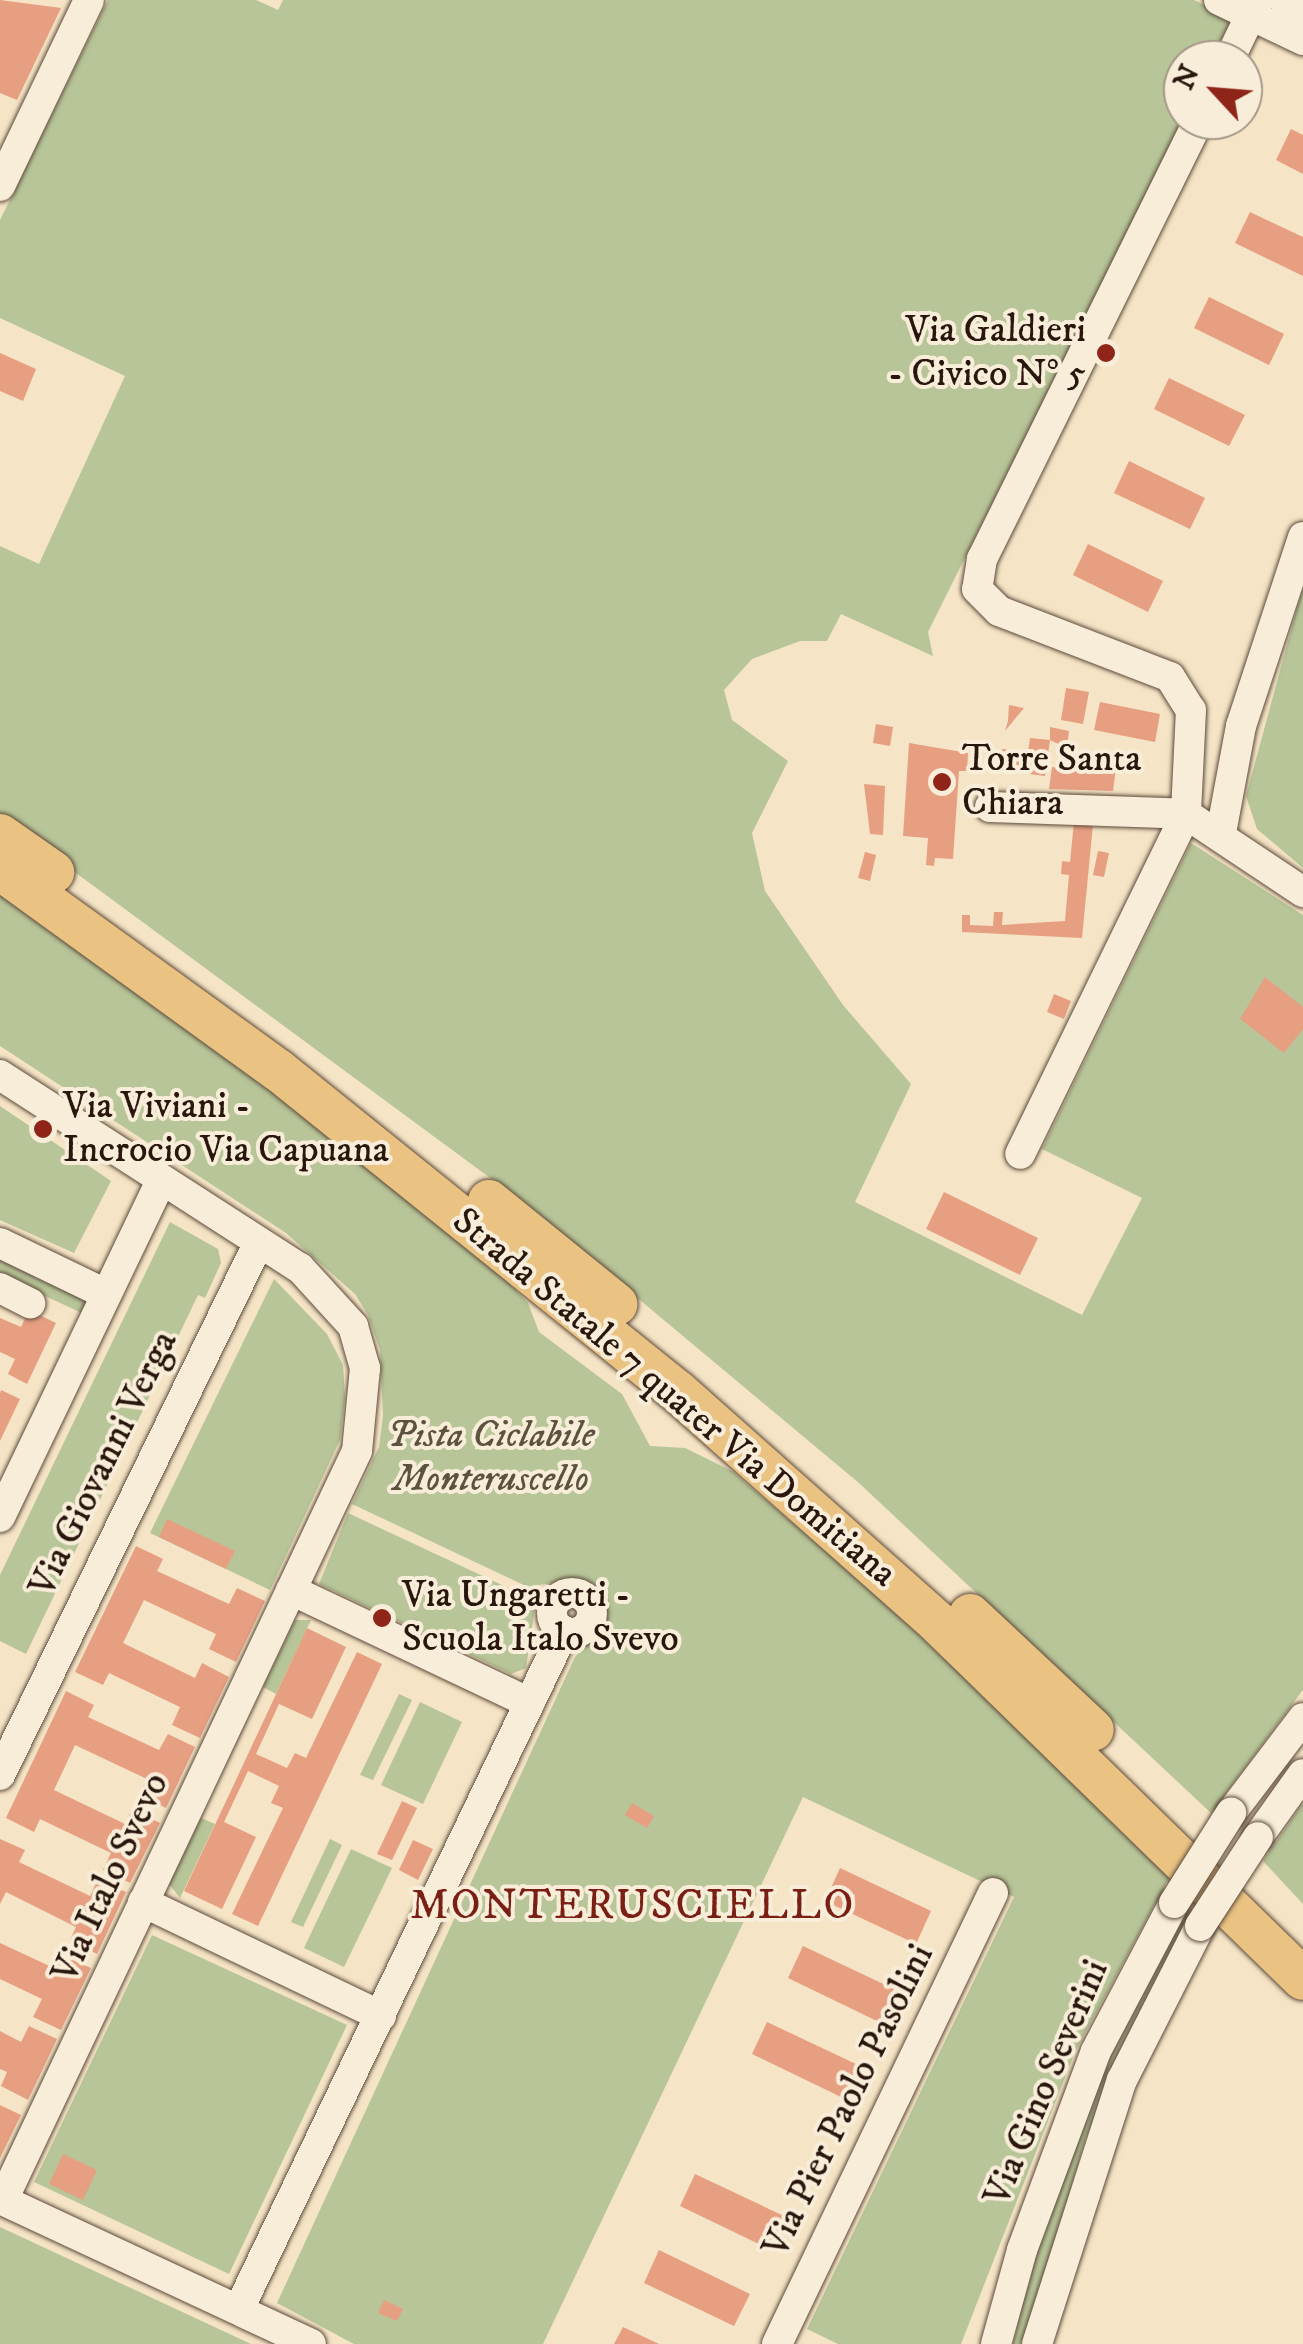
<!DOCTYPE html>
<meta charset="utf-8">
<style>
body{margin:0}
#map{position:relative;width:1303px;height:2344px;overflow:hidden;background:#f5e4c5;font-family:"IM FELL DW Pica",serif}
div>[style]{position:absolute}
.green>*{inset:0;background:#b7c598}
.building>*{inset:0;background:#e79f82}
.roads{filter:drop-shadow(0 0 2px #5c4a3b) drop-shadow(0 0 2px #5c4a3b)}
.minor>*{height:30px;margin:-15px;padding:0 15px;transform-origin:15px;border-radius:15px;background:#f8edd9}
.minor>.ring{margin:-15px;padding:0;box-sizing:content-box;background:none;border:30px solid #f8edd9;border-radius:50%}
.highway>*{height:42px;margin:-21px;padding:0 21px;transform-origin:21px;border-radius:21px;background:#eac282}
.bridges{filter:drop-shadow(0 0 2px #5c4a3b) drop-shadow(0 0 2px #5c4a3b)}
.minor-bridge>*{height:30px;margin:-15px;padding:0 15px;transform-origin:15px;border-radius:15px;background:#f8edd9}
.dots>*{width:28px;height:28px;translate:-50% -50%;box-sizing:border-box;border:5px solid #f8edd9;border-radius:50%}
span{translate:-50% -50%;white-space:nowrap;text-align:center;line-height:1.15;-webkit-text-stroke:8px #f8edd9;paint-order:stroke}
.poi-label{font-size:38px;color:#29160d}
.right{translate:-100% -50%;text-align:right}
.left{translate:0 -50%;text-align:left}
.street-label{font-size:38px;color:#29160d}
.park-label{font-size:38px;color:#5b533e;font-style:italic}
.quarter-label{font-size:42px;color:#7a1f14;letter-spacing:2.5px}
.north{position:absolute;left:1163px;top:40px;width:100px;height:100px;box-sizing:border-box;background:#f8edd9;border:2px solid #a59787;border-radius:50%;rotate:296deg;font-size:28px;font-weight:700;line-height:40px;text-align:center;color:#29160d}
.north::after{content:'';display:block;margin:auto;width:35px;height:45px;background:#8f2418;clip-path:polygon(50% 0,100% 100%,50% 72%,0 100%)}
</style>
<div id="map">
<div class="green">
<div style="clip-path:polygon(108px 0,256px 0,278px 10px,283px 0,1194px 0,1224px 14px,1229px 24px,1213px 60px,1183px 60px,1183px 120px,928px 632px,933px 656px,841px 614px,827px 641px,800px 641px,752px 659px,724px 690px,732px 720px,788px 761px,752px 833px,765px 891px,843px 1005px,911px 1084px,855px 1202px,1082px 1315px,1142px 1198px,1042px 1149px,1191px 843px,1303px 915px,1303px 1690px,1211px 1813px,859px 1483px,519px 1199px,0 817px,0 546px,39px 564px,125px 376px,0 318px,0 220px)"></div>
<div style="clip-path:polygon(1303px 586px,1303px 868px,1257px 829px,1246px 796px)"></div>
<div style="clip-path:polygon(0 888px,466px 1238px,528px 1303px,539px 1332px,622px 1394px,650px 1446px,685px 1448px,732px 1471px,880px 1598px,1171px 1874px,1075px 2052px,961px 2344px,838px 2344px,807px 2329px,1014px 1897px,803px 1797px,543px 2344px,354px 2344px,277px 2303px,575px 1657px,596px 1632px,605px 1598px,569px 1580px,528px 1587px,352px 1504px,379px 1447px,383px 1416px,380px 1350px,368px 1315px,355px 1294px,286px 1233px,0 1046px)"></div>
<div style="clip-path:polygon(0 1106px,111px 1181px,74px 1253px,0 1220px)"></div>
<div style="clip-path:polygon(170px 1222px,218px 1249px,221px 1263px,205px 1298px,198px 1295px,26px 1654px,0 1641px,0 1575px)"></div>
<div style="clip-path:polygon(0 1259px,88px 1301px,86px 1315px,0 1275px)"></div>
<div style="clip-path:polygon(274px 1279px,327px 1334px,343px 1365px,345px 1398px,340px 1440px,270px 1590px,150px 1533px)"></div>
<div style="clip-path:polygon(348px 1513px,536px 1601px,526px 1668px,511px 1674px,319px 1584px)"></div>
<div style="clip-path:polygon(295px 1620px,311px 1620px,276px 1694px,263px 1687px)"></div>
<div style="clip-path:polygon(399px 1694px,412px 1700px,373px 1780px,360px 1775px)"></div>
<div style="clip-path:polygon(420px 1702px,462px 1722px,423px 1804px,381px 1785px)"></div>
<div style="clip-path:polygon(1303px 1803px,1303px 1904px,1263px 1861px)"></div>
<div style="clip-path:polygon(201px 1818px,215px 1824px,180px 1898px,169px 1884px)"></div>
<div style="clip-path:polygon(330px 1839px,342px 1845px,303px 1927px,291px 1922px)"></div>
<div style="clip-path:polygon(351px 1849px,392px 1868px,344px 1967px,304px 1948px)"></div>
<div style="clip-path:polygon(1182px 1910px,1191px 1918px,1086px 2137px,1025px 2344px,1013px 2344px,1041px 2231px,1108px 2058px)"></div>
<div style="clip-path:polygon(152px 1935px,347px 2025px,229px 2274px,34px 2182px)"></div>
<div style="clip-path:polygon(0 2227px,251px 2344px,0 2344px)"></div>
</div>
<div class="building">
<div style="clip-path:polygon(0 0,61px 8px,17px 100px,0 93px)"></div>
<div style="clip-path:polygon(1291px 129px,1303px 135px,1303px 174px,1276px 160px)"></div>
<div style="clip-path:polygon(1250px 212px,1303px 237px,1303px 276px,1235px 243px)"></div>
<div style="clip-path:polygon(1209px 297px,1284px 334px,1269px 365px,1194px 328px)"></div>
<div style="clip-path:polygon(0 353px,36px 369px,23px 401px,0 391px)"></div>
<div style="clip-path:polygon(1169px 378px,1245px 415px,1229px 446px,1154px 409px)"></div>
<div style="clip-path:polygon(1129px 461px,1205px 498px,1190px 529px,1114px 493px)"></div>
<div style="clip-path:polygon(1088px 544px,1163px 581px,1148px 612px,1073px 575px)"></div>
<div style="clip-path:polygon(1066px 688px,1089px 692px,1083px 724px,1061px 720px)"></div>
<div style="clip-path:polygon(1100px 702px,1160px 714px,1155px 742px,1094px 730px)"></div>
<div style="clip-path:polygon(1009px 705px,1024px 708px,1005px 731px,1008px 721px)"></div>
<div style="clip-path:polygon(876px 724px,893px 727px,890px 746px,873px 743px)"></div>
<div style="clip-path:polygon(1050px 727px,1069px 731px,1067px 748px,1050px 740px)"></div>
<div style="clip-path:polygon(1030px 738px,1050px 740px,1045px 776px,1000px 770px,1002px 749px,1028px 752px)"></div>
<div style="clip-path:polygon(909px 743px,968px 753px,967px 771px,959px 771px,953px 859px,935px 858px,934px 866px,926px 865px,928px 838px,903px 836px)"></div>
<div style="clip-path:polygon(1096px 764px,1116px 767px,1113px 791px,1049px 789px,1052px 767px,1095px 772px)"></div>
<div style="clip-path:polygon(864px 784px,885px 786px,883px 835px,870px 834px)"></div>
<div style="clip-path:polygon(1075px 812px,1094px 814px,1082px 938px,962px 932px,962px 915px,970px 915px,970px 925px,993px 926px,994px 912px,1003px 912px,1002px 925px,1065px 921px,1069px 875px,1061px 874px,1062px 861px,1070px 862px)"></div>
<div style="clip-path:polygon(1098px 851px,1109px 853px,1104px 877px,1093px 875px)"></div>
<div style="clip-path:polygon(865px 852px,876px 855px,870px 881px,858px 878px)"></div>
<div style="clip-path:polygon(1265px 977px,1303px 1007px,1303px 1029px,1284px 1053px,1240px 1019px)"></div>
<div style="clip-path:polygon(1054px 994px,1071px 1001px,1064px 1019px,1047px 1012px)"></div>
<div style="clip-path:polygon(944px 1192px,1038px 1238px,1020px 1275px,926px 1229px)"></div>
<div style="clip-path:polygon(29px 1310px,56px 1323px,27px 1384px,8px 1374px,15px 1359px,0 1352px,0 1318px,21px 1327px)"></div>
<div style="clip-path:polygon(1px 1390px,20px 1399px,0 1441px,0 1393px)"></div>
<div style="clip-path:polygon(167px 1519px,235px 1551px,226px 1569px,159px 1537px)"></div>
<div style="clip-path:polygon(136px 1546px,163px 1559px,157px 1571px,229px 1604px,237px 1588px,265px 1601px,236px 1662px,209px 1649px,216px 1634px,144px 1600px,123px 1643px,195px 1678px,202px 1663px,229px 1677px,200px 1738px,172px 1725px,180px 1707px,109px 1673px,103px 1685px,75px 1672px)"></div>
<div style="clip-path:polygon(307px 1628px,346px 1647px,312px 1719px,279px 1704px,256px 1754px,287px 1768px,295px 1753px,306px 1758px,357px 1652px,382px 1664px,258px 1926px,232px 1914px,283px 1808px,271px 1803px,279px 1786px,248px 1771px,224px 1822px,256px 1837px,222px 1909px,184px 1891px)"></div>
<div style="clip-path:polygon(66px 1691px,94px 1705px,88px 1717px,159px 1750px,168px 1734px,195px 1747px,166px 1808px,139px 1795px,147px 1779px,75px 1745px,54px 1790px,125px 1824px,132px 1809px,160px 1823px,130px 1883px,103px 1870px,111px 1853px,40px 1819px,34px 1832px,6px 1818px)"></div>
<div style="clip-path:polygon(402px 1801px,417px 1808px,392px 1860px,377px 1854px)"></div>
<div style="clip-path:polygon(632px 1803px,654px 1816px,647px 1828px,625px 1815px)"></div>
<div style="clip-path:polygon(0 1839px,25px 1850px,19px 1862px,90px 1896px,98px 1879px,126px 1892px,97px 1954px,70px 1940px,76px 1927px,6px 1892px,0 1904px)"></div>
<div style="clip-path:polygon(413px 1840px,433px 1849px,418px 1880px,399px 1870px)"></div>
<div style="clip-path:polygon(840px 1868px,931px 1911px,916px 1944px,825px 1901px)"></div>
<div style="clip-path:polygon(0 1943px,56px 1969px,63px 1956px,91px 1968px,61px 2030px,33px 2017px,42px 1999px,0 1979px)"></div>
<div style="clip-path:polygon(803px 1946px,894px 1989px,879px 2022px,788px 1978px)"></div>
<div style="clip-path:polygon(767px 2022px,858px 2065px,843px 2098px,752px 2054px)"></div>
<div style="clip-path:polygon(29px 2026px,57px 2039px,28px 2100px,1px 2086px,7px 2072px,0 2069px,0 2031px,21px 2042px)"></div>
<div style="clip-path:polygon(0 2105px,21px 2115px,0 2158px)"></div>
<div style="clip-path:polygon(63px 2154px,97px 2170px,83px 2200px,49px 2184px)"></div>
<div style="clip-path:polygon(695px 2174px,786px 2217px,771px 2250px,680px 2206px)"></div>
<div style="clip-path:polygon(659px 2250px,750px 2294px,734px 2326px,644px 2283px)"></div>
<div style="clip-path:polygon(384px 2300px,403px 2309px,397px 2321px,378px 2313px)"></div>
<div style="clip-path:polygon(623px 2327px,659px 2344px,614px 2344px)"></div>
</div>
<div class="roads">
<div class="minor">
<div style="left:1219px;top:0;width:93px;rotate:25.5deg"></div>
<div style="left:1284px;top:0;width:21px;rotate:25deg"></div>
<div style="left:1229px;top:60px;width:67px;rotate:-64.2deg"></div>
<div style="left:1199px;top:120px;width:490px;rotate:116.3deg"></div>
<div style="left:982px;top:559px;width:30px;rotate:99deg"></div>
<div style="left:977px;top:589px;width:31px;rotate:45deg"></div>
<div style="left:999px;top:611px;width:183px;rotate:21.1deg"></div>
<div style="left:1170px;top:677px;width:39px;rotate:58deg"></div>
<div style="left:1191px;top:710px;width:104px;rotate:92.8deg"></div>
<div style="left:1186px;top:814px;width:141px;rotate:33.7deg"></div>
<div style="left:0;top:186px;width:206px;rotate:-64.4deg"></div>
<div style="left:990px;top:807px;width:196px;rotate:2deg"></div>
<div style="left:1186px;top:814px;width:378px;rotate:116deg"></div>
<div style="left:1221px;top:833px;width:109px;rotate:-79.4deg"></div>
<div style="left:1241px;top:726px;width:199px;rotate:-71.8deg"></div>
<div style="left:0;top:1075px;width:357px;rotate:32.8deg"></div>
<div style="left:300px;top:1268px;width:79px;rotate:47.6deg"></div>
<div style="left:353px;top:1326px;width:44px;rotate:74.1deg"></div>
<div style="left:365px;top:1368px;width:83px;rotate:95.5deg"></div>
<div style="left:357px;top:1451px;width:828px;rotate:115.3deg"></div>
<div style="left:0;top:1243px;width:118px;rotate:25.7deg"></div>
<div style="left:0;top:1288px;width:34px;rotate:27deg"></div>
<div style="left:0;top:1517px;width:373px;rotate:-64.4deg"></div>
<div style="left:291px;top:1590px;width:264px;rotate:25.3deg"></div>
<div class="ring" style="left:552px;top:1593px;width:10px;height:10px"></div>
<div style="left:0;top:1775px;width:590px;rotate:-64.09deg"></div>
<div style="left:1231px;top:1813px;width:119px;rotate:-52.8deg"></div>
<div style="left:1258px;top:1837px;width:77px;rotate:-54.5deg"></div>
<div style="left:143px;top:1902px;width:264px;rotate:25.6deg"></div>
<div style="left:0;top:2199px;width:343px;rotate:25deg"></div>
<div style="left:239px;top:2309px;width:752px;rotate:-64.39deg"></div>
<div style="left:777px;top:2344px;width:500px;rotate:-64.41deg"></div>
<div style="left:996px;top:2344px;width:98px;rotate:-74.5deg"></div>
<div style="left:1022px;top:2250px;width:212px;rotate:-69.6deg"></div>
<div style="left:1096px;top:2051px;width:167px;rotate:-62.2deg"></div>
<div style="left:1037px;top:2344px;width:277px;rotate:-72.2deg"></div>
<div style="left:1122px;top:2080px;width:173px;rotate:-63.1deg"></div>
</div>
<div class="highway">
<div style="left:0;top:835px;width:65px;rotate:34.9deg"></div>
<div style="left:0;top:869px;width:343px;rotate:35.9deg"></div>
<div style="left:278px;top:1070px;width:514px;rotate:38.83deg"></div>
<div style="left:678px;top:1392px;width:346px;rotate:41.6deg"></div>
<div style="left:937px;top:1622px;width:511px;rotate:44.29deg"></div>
<div style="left:489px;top:1201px;width:164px;rotate:39deg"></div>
<div style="left:970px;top:1615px;width:168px;rotate:43.1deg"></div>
</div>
</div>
<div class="bridges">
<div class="minor-bridge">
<div style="left:1174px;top:1903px;width:107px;rotate:-57.7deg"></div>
<div style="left:1200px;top:1926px;width:106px;rotate:-56.9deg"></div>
</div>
</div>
<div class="dots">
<div style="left:1106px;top:353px;background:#8f2418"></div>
<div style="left:942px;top:782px;background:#8f2418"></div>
<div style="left:43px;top:1129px;background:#8f2418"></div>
<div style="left:382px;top:1618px;background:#8f2418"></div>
</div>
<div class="poi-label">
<span class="right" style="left:1086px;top:353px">Via Galdieri<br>- Civico N° 5</span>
<span class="left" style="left:962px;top:782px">Torre Santa<br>Chiara</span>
<span class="left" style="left:63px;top:1129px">Via Viviani -<br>Incrocio Via Capuana</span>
<span class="left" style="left:402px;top:1618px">Via Ungaretti -<br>Scuola Italo Svevo</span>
</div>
<div class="street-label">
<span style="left:674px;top:1398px;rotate:40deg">Strada Statale 7 quater Via Domitiana</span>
<span style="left:104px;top:1464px;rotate:-64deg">Via Giovanni Verga</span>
<span style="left:111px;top:1878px;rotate:-65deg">Via Italo Svevo</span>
<span style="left:1047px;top:2083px;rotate:-67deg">Via Gino Severini</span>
<span style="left:849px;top:2101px;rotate:-64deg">Via Pier Paolo Pasolini</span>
</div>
<div class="park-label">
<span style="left:491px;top:1458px">Pista Ciclabile<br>Monteruscello</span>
</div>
<div class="quarter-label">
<span style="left:633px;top:1906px">MONTERUSCIELLO</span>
</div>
<div class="north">N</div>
</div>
